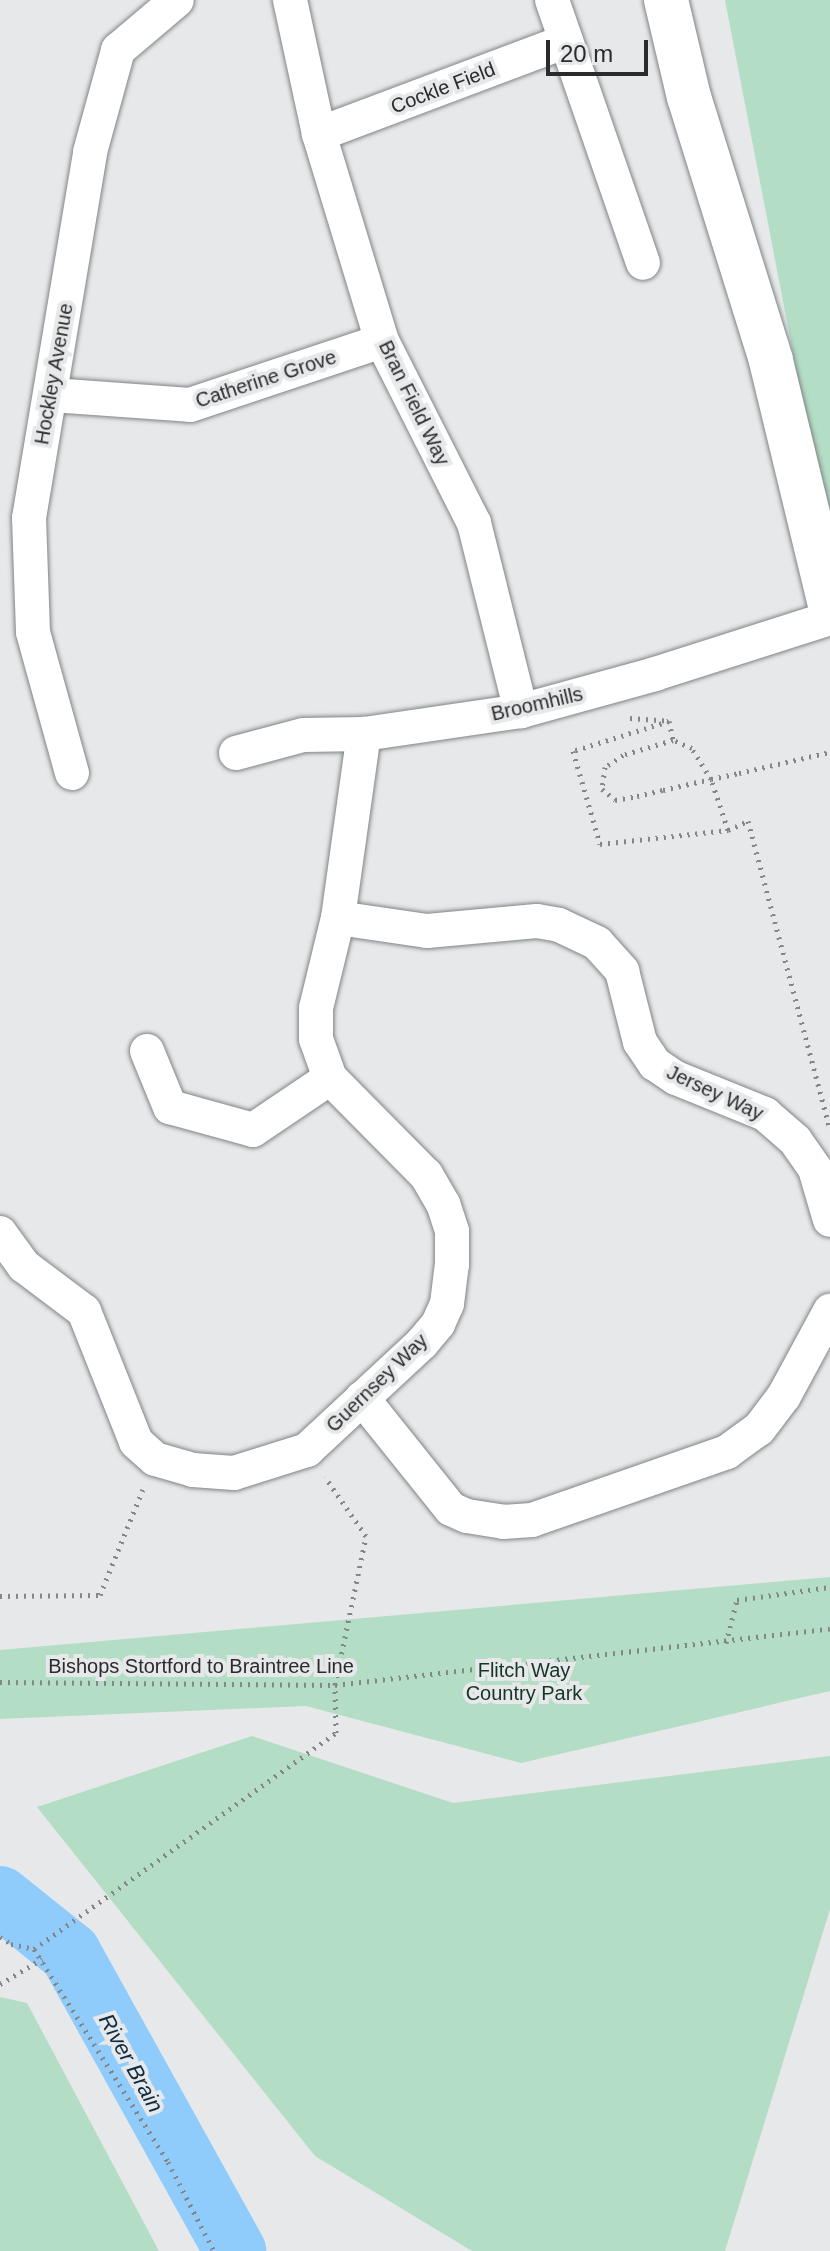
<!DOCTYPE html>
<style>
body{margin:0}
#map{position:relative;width:830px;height:2251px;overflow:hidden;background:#e6e8ea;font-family:Helvetica,sans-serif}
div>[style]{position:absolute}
.green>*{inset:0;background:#b3ddc4}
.river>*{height:62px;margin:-31px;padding:0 31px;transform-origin:31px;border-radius:31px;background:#8fccfc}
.path>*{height:5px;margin-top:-2.5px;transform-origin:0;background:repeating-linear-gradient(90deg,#858687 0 2px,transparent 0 8px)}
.roads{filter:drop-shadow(0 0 2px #828486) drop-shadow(0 0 2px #828486)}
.minor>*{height:34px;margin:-17px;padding:0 17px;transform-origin:17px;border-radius:17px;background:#fff}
.secondary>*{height:44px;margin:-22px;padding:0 22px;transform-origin:22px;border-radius:22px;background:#fff}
span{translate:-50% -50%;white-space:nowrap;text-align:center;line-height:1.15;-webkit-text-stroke:8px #e6e8ea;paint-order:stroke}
.street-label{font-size:20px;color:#2b2b2c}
.park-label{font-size:20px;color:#163625}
.water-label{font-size:22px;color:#112c40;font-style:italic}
.scale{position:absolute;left:546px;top:40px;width:102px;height:36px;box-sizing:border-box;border:4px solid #2b2b2c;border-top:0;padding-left:10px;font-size:24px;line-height:28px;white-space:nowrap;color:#2b2b2c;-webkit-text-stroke:6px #e6e8ea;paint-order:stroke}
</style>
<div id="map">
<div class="green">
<div style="clip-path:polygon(725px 0,830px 0,830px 545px)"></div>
<div style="clip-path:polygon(830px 1577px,830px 1691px,521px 1763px,306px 1706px,0 1719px,0 1650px)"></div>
<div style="clip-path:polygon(252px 1736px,453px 1803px,830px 1756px,830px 1909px,725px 2251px,472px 2251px,315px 2156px,37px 1807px)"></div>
<div style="clip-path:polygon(0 1997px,27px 2003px,159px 2251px,0 2251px)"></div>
</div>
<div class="river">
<div style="left:0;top:1897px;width:90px;rotate:38.7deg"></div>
<div style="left:70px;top:1953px;width:341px;rotate:61deg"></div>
</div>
<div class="path">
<div style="left:630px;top:718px;width:39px;rotate:4deg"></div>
<div style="left:669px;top:721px;width:19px;rotate:78deg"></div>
<div style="left:669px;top:721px;width:101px;rotate:162.6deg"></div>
<div style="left:573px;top:751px;width:97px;rotate:73.8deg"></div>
<div style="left:600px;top:844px;width:129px;rotate:-6.2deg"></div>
<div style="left:728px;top:830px;width:22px;rotate:-24deg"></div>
<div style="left:748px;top:821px;width:319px;rotate:75.1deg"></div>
<div style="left:728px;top:830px;width:54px;rotate:-108.4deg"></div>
<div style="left:711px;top:779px;width:36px;rotate:-122deg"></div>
<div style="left:692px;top:748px;width:21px;rotate:-157deg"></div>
<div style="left:673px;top:740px;width:52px;rotate:163.3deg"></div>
<div style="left:623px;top:755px;width:22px;rotate:146deg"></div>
<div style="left:605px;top:767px;width:22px;rotate:98deg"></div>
<div style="left:602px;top:789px;width:17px;rotate:40deg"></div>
<div style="left:615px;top:800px;width:22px;rotate:-10deg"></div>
<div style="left:637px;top:796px;width:27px;rotate:-13deg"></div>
<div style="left:663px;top:790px;width:49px;rotate:-12.9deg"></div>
<div style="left:711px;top:779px;width:29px;rotate:-12deg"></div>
<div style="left:739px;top:773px;width:93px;rotate:-13deg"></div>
<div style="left:0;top:1596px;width:100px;rotate:-0.6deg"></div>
<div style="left:100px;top:1595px;width:114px;rotate:-67.9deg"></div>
<div style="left:726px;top:1643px;width:44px;rotate:-75.7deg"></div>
<div style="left:737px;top:1600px;width:94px;rotate:-8deg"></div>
<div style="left:0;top:1682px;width:335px;rotate:0.5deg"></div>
<div style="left:335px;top:1685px;width:498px;rotate:-6.5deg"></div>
<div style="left:0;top:1937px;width:13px;rotate:32deg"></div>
<div style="left:11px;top:1944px;width:24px;rotate:12deg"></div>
<div style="left:34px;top:1949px;width:371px;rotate:-35.6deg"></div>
<div style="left:336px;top:1733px;width:48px;rotate:-91.2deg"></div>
<div style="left:335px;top:1685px;width:152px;rotate:-78.2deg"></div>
<div style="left:366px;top:1536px;width:72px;rotate:-124.8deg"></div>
<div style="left:34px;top:1949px;width:252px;rotate:57.8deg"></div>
<div style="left:168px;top:2162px;width:100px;rotate:62.7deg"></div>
<div style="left:0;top:1984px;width:49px;rotate:-30.8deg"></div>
</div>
<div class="roads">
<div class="minor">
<div style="left:290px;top:0;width:137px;rotate:77.8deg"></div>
<div style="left:319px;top:134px;width:216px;rotate:73.1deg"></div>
<div style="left:382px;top:341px;width:204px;rotate:63.2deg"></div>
<div style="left:474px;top:523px;width:194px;rotate:76deg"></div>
<div style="left:552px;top:0;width:278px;rotate:70.9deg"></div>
<div style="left:319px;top:134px;width:264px;rotate:-20.6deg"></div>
<div style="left:52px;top:395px;width:138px;rotate:4.1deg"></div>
<div style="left:190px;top:405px;width:202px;rotate:-18.4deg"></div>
<div style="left:236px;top:753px;width:69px;rotate:-15deg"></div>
<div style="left:303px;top:735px;width:61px;rotate:-0.9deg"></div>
<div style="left:364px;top:734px;width:159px;rotate:-8.3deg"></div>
<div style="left:521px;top:711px;width:139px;rotate:-15.4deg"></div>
<div style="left:655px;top:674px;width:184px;rotate:-17.7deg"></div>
<div style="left:72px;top:773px;width:146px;rotate:-105.5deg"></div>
<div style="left:33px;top:632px;width:114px;rotate:-92deg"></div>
<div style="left:29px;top:518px;width:371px;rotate:-80.5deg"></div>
<div style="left:90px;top:152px;width:106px;rotate:-74.6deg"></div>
<div style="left:118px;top:50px;width:77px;rotate:-40.3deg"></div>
<div style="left:338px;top:918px;width:90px;rotate:8.3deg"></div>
<div style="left:427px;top:931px;width:110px;rotate:-5.2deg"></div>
<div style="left:537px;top:921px;width:22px;rotate:10deg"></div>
<div style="left:559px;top:925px;width:42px;rotate:25.3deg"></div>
<div style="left:597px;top:943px;width:38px;rotate:48deg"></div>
<div style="left:622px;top:971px;width:73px;rotate:75.8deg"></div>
<div style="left:640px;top:1042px;width:27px;rotate:56deg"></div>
<div style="left:655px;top:1064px;width:25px;rotate:34deg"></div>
<div style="left:676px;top:1078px;width:96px;rotate:22deg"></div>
<div style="left:765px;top:1114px;width:40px;rotate:41deg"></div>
<div style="left:795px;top:1140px;width:35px;rotate:55deg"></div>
<div style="left:815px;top:1169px;width:53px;rotate:73.6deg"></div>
<div style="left:147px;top:1051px;width:61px;rotate:67.7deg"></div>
<div style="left:170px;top:1107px;width:86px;rotate:15.5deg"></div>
<div style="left:253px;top:1130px;width:93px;rotate:-34deg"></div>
<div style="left:0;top:1233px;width:41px;rotate:54deg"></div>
<div style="left:24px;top:1266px;width:75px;rotate:36.9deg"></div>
<div style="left:84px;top:1311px;width:141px;rotate:68.3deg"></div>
<div style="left:136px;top:1442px;width:25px;rotate:42deg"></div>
<div style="left:155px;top:1459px;width:40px;rotate:16deg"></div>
<div style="left:193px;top:1470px;width:41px;rotate:4.2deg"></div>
<div style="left:234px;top:1473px;width:77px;rotate:-17.5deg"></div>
<div style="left:307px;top:1450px;width:157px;rotate:-42.9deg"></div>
<div style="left:422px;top:1343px;width:25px;rotate:-50deg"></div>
<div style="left:438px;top:1324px;width:22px;rotate:-66deg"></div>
<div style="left:447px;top:1304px;width:39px;rotate:-83deg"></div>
<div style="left:452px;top:1265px;width:34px;rotate:-90deg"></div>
<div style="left:452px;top:1231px;width:28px;rotate:-108deg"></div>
<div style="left:443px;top:1204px;width:34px;rotate:-120deg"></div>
<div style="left:426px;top:1175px;width:136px;rotate:-134.7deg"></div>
<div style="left:330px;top:1078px;width:41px;rotate:-109.7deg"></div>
<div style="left:316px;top:1039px;width:31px;rotate:-90deg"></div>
<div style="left:316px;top:1008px;width:93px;rotate:-76.3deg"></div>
<div style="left:338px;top:918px;width:186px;rotate:-82deg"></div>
<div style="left:362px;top:1398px;width:142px;rotate:51.3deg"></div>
<div style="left:451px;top:1509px;width:17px;rotate:24deg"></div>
<div style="left:467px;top:1516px;width:36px;rotate:9deg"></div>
<div style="left:503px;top:1522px;width:29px;rotate:-4deg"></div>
<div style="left:532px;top:1520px;width:207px;rotate:-19.2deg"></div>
<div style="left:727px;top:1452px;width:39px;rotate:-36deg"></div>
<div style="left:759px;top:1429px;width:41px;rotate:-52.9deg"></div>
<div style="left:784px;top:1396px;width:97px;rotate:-61.6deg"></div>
</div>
<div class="secondary">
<div style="left:666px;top:0;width:100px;rotate:76.7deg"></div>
<div style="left:689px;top:97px;width:276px;rotate:72.7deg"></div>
<div style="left:771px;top:361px;width:251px;rotate:76.4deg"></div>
</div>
</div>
<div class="street-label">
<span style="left:443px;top:88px;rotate:-21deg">Cockle Field</span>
<span style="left:54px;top:374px;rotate:-80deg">Hockley Avenue</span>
<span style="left:266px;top:379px;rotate:-18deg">Catherine Grove</span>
<span style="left:414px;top:403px;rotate:64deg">Bran Field Way</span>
<span style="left:537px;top:704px;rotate:-13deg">Broomhills</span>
<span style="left:715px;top:1093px;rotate:25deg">Jersey Way</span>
<span style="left:377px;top:1383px;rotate:-44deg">Guernsey Way</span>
<span style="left:201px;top:1666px">Bishops Stortford to Braintree Line</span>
</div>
<div class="park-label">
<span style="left:524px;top:1682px">Flitch Way<br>Country Park</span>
</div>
<div class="water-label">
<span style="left:131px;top:2063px;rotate:61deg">River Brain</span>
</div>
<div class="scale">20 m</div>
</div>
